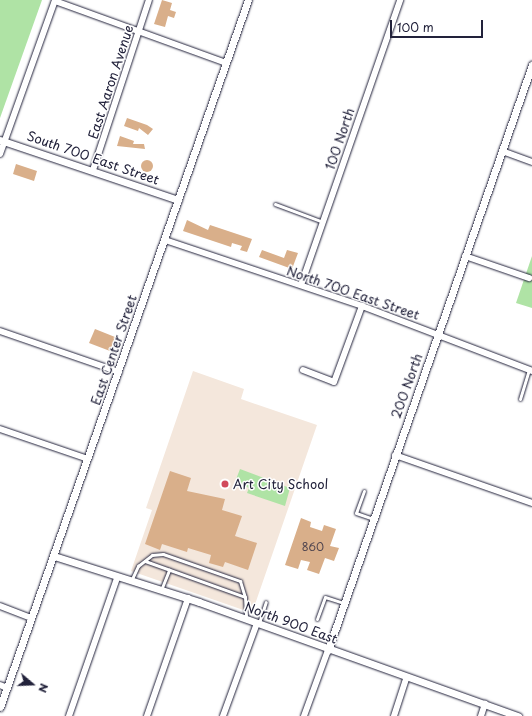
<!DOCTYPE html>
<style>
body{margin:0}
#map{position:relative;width:532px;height:716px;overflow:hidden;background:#fff;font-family:"Playpen Sans",sans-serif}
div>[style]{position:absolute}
.built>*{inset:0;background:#f4e7dc}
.green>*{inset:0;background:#afe3a5}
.building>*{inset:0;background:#d9af8a}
.round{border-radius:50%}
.roads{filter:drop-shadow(0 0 1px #22223b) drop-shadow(0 0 1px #22223b)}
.service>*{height:3px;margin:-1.5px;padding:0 1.5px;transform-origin:1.5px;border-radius:1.5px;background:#fff}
.minor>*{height:6px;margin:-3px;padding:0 3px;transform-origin:3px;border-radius:3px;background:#fff}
.tertiary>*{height:7px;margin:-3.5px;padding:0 3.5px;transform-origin:3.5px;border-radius:3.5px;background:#fff}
.dots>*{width:11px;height:11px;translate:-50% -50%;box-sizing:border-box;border:2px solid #fff;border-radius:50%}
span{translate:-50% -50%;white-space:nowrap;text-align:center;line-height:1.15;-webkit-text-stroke:3px #fff;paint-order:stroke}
.number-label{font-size:11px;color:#50454f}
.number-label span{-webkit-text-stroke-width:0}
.street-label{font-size:13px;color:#22223b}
.poi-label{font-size:13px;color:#22223b}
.left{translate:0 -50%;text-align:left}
.north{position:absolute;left:12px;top:664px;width:40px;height:40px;-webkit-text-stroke:3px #fff;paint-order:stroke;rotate:109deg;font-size:11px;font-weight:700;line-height:16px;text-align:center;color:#22223b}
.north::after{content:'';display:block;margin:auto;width:14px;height:18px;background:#22223b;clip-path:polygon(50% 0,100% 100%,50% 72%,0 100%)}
.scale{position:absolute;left:390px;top:20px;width:93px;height:18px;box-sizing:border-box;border:2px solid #22223b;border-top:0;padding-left:5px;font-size:12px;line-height:14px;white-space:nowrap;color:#22223b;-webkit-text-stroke:3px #fff;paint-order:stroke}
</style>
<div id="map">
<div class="built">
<div style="clip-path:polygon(193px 371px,244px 389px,241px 399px,317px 425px,252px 613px,131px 571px,152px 510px,146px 508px)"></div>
</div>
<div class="green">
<div style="clip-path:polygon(0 0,42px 0,0 118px)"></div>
<div style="clip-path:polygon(532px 256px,532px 308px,516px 303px)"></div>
<div style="clip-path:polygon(240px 469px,290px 488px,285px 506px,247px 493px,249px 488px,235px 482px)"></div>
</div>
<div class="building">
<div style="clip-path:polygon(162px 0,172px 3px,170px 10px,176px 12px,174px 18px,168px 16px,165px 27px,154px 24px)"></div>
<div style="clip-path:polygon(127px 118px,147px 125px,153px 129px,148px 135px,139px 128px,138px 131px,124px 126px)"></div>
<div style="clip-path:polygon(120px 136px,134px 141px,133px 144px,144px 144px,145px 149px,117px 146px)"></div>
<div class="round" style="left:141px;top:160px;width:12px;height:12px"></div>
<div style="clip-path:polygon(16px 164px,37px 171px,34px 181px,13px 174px)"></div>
<div style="clip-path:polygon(187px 220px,208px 230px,210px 225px,252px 239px,247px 252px,240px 250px,242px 246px,232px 243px,231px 247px,183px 231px)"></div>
<div style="clip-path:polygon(262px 250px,284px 258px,287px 250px,298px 253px,292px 269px,259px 257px)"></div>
<div style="clip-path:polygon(95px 329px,115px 337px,110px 351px,89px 343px)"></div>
<div style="clip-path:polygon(170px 471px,191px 478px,187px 491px,225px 499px,222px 510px,242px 516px,235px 536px,257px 543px,248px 570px,225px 562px,223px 567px,209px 563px,211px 555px,188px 548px,187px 552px,162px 544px,160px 550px,145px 544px)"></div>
<div style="clip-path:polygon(301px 518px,311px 522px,310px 527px,322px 531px,324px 525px,336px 529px,330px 546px,339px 548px,334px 561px,325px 558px,319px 574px,307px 570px,310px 562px,301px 560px,298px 569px,285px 565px)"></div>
</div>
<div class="roads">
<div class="service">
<div style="left:275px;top:204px;width:51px;rotate:20.6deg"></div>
<div style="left:520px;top:399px;width:30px;rotate:-73deg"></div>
<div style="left:364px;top:491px;width:23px;rotate:110deg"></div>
<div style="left:356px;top:513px;width:18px;rotate:19deg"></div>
<div style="left:145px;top:561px;width:106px;rotate:19.8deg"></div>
<div style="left:131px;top:581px;width:17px;rotate:-65deg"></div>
<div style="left:138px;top:566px;width:18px;rotate:-38deg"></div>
<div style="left:152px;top:555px;width:11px;rotate:-5deg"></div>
<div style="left:163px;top:554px;width:82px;rotate:19.3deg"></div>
<div style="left:240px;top:581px;width:17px;rotate:73deg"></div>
<div style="left:245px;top:597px;width:22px;rotate:87deg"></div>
<div style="left:161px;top:590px;width:22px;rotate:-68deg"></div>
<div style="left:317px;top:619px;width:23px;rotate:-70deg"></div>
<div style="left:325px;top:597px;width:20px;rotate:18deg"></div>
<div style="left:259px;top:623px;width:22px;rotate:-72deg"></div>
</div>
<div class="minor">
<div style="left:55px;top:1px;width:182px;rotate:19.9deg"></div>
<div style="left:502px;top:151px;width:32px;rotate:20deg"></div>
<div style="left:0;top:154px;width:164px;rotate:-70.3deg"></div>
<div style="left:93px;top:170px;width:179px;rotate:-71.8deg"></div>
<div style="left:165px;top:240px;width:208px;rotate:18.5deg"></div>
<div style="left:362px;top:306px;width:182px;rotate:20.9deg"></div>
<div style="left:465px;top:256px;width:68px;rotate:19deg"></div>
<div style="left:301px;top:285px;width:302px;rotate:-70.8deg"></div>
<div style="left:0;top:331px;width:126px;rotate:19deg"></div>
<div style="left:303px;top:370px;width:33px;rotate:21deg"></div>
<div style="left:334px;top:382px;width:81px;rotate:-69.8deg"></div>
<div style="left:0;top:429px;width:93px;rotate:18.8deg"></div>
<div style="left:395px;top:455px;width:145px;rotate:19.3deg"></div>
<div style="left:0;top:606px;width:34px;rotate:21deg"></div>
<div style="left:0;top:685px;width:8px;rotate:23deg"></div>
<div style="left:69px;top:716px;width:146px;rotate:-70.8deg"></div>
<div style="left:147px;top:716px;width:125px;rotate:-70.8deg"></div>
<div style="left:223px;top:716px;width:99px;rotate:-69.9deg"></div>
<div style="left:304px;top:716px;width:70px;rotate:-70deg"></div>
<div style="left:394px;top:716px;width:39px;rotate:-72deg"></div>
<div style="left:481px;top:716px;width:13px;rotate:-72deg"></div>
</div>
<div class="tertiary">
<div style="left:0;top:140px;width:188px;rotate:18.6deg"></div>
<div style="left:54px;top:556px;width:152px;rotate:17.6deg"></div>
<div style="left:199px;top:602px;width:339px;rotate:19.7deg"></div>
<div style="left:328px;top:650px;width:620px;rotate:-70.78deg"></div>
<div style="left:0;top:707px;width:749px;rotate:-70.67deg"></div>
</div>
</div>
<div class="dots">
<div style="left:225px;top:484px;background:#d1495b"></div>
</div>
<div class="number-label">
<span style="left:313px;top:547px">860</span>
</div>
<div class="street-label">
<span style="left:111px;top:82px;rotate:-72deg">East Aaron Avenue</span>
<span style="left:340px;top:139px;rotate:-71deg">100 North</span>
<span style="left:93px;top:158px;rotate:19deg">South 700 East Street</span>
<span style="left:353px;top:293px;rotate:19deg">North 700 East Street</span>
<span style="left:114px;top:350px;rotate:-71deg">East Center Street</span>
<span style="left:407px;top:386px;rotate:-70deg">200 North</span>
<span style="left:291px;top:623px;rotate:20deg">North 900 East</span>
</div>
<div class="poi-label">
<span class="left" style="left:233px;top:484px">Art City School</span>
</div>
<div class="north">N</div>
<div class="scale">100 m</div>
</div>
